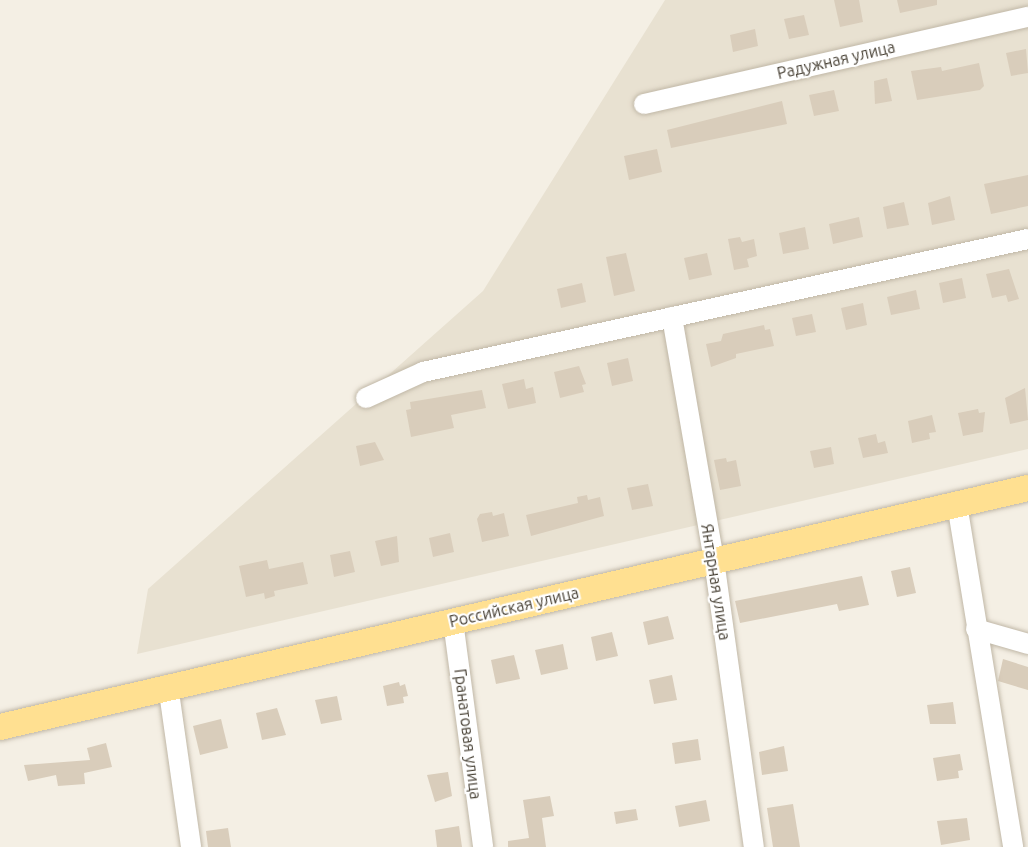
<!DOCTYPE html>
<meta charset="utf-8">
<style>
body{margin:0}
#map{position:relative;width:1028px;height:847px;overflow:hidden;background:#f4efe4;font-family:Ubuntu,sans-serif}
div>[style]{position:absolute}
.residential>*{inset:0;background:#e8e1d1}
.building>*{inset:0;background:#d9cdbb}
.roads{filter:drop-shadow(0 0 2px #c0b7a6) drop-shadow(0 0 2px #c0b7a6)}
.minor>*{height:20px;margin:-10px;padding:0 10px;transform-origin:10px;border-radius:10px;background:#fff}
.major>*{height:26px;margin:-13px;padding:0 13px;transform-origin:13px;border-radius:13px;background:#ffe091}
span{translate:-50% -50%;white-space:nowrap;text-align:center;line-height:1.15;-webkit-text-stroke:4.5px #fff;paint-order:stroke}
.street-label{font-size:16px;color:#463f33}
</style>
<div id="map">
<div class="residential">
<div style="clip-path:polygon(665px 0,1028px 0,1028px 449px,137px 654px,148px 589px,483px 291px)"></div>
</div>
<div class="building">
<div style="clip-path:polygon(834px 0,859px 0,863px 22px,840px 27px)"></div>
<div style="clip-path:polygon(897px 0,937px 0,937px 5px,900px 13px)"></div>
<div style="clip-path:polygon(804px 15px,809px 35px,789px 39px,784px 19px)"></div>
<div style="clip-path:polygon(755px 29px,758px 46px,733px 52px,730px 35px)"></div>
<div style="clip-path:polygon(1026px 49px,1028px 73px,1011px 76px,1006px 53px)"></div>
<div style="clip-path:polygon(979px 63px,984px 86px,980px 90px,917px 100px,911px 71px,941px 67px,942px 71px)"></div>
<div style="clip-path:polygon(887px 78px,892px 101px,875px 104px,874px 81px)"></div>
<div style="clip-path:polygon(834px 90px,839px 111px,814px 116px,809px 95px)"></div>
<div style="clip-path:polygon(782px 101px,787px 124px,671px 148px,667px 130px)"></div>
<div style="clip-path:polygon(657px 149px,662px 172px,629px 180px,624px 156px)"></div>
<div style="clip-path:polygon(1028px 175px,1028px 206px,991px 214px,984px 184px)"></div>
<div style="clip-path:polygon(950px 196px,955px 220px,932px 225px,928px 203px)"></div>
<div style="clip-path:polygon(904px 202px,909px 225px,887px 229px,883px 207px)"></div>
<div style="clip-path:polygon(859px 217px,863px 237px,833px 244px,829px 224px)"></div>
<div style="clip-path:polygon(805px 227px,809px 249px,783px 254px,779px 233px)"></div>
<div style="clip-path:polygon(740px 237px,742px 242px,754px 239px,757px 256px,747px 259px,749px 267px,734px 270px,728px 239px)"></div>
<div style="clip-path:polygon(626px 253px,635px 291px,614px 296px,606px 257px)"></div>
<div style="clip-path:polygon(707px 253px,712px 275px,689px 280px,684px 258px)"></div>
<div style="clip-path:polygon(1009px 269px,1019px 299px,1008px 302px,1006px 295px,992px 298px,986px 274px)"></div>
<div style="clip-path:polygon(962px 278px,966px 298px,943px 303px,939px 283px)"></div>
<div style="clip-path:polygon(582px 283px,586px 302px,561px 308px,557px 289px)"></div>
<div style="clip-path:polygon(916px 290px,920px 309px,891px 315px,887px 297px)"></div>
<div style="clip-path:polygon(863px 303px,867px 325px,846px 330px,841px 308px)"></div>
<div style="clip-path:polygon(812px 314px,816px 332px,796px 336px,792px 318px)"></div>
<div style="clip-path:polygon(764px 325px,765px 330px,770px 329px,774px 346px,736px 354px,736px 358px,711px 367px,706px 344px,721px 341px,723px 334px)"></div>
<div style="clip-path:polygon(628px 358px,633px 381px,612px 386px,607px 363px)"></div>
<div style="clip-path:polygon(579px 366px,586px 384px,582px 385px,584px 392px,560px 398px,554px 372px)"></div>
<div style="clip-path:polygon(524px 379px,526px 389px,533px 387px,536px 403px,508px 409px,502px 384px)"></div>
<div style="clip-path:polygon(1025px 388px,1028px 420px,1010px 424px,1005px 398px)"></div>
<div style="clip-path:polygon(482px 390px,486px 408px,451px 415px,454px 428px,411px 437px,406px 410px,411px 409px,410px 402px)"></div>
<div style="clip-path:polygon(978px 409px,979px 413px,985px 412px,983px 432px,963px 436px,958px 413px)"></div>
<div style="clip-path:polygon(932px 415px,936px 432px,929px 433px,930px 439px,912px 443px,908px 421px)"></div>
<div style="clip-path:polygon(876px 434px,878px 443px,885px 441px,888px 453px,863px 458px,858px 438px)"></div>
<div style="clip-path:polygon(375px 442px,384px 460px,360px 466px,356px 446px)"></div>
<div style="clip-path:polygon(831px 447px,834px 464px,814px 468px,810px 451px)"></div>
<div style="clip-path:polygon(726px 458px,727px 462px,736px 460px,741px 486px,720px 490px,714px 460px)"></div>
<div style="clip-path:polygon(648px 484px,653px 506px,632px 510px,627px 488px)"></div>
<div style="clip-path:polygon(587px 495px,588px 500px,600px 497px,604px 516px,531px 536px,526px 515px,578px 503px,577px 497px)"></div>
<div style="clip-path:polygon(492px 512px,493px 516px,504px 513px,509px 536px,482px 542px,477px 519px,480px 514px)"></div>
<div style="clip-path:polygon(450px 533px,454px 552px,433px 557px,429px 538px)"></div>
<div style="clip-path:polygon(397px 536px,399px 562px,381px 566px,375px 541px)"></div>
<div style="clip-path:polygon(350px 551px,355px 572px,334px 577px,330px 555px)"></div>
<div style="clip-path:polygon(267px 560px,269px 569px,303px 562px,308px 584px,274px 591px,275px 596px,265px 599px,264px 593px,246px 597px,239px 566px)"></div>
<div style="clip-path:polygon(910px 567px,916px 593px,897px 597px,891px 571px)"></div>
<div style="clip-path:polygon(862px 576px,869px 605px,839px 611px,837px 604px,740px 623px,735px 601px)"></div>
<div style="clip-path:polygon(668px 616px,674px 639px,648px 645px,643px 622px)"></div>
<div style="clip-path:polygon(612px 632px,618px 656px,596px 661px,591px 637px)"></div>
<div style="clip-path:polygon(563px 644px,568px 669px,541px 675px,535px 650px)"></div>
<div style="clip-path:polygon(514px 655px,520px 679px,496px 684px,491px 660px)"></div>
<div style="clip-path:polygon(1003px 659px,1028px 667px,1028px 690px,998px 681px)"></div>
<div style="clip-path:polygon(672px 675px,677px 700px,654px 704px,649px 680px)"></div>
<div style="clip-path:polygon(399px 682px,400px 686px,405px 684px,408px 696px,403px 697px,404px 703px,387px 706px,383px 686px)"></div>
<div style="clip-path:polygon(337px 696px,342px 720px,321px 724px,315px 700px)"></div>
<div style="clip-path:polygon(953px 702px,956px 724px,930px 724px,927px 705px)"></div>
<div style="clip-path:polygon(277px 708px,286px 735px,262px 740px,256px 713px)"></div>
<div style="clip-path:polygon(221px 719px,228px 748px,200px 755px,193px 726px)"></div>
<div style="clip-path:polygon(698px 739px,701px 760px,675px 764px,672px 743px)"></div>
<div style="clip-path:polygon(106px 743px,112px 767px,84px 773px,85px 784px,58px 786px,56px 775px,28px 781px,24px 765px,90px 760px,87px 748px)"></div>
<div style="clip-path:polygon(784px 746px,788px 771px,762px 775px,759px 752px)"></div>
<div style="clip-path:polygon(960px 754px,963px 770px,958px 771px,959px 778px,937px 781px,933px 758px)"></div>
<div style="clip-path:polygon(448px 772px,452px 796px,435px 802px,427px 775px)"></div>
<div style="clip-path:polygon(550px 796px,554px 816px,542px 818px,546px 847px,508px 847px,508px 841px,529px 838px,523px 800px)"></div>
<div style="clip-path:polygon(706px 800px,710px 821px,679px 827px,675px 806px)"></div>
<div style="clip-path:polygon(793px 804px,800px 847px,773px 847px,767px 808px)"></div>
<div style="clip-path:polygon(636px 809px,638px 820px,616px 824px,614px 812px)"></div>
<div style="clip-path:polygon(967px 818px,970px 840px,941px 845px,937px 821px)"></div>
<div style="clip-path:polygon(459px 826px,462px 847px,437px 847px,435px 830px)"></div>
<div style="clip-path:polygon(228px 828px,231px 847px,208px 847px,206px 831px)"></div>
</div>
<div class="roads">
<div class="minor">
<div style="left:644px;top:104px;width:394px;rotate:-12.8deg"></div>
<div style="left:672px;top:317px;width:247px;rotate:80.2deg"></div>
<div style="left:714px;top:560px;width:290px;rotate:82.1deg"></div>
<div style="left:366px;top:398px;width:63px;rotate:-24.5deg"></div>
<div style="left:423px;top:372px;width:619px;rotate:-12.4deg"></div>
<div style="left:957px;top:504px;width:348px;rotate:80.7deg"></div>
<div style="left:453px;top:621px;width:228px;rotate:82.4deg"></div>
<div style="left:976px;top:629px;width:54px;rotate:16.1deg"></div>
<div style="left:168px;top:685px;width:164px;rotate:81.9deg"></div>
</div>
<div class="major">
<div style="left:0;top:727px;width:1055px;rotate:-13.09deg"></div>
</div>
</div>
<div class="street-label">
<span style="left:836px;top:60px;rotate:-13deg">Радужная улица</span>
<span style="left:716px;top:582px;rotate:81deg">Янтарная улица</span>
<span style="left:514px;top:607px;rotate:-13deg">Российская улица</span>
<span style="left:468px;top:734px;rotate:83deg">Гранатовая улица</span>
</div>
</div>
